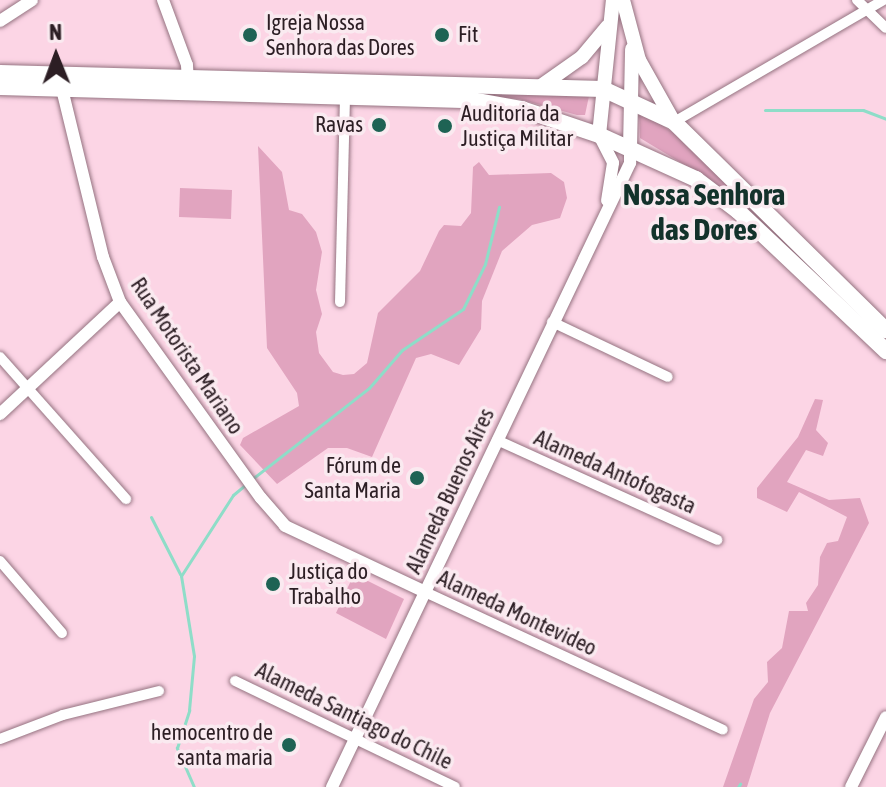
<!DOCTYPE html>
<meta charset="utf-8">
<style>
body{margin:0}
#map{position:relative;width:886px;height:787px;overflow:hidden;background:#fcd5e5;font-family:"Asap Condensed",sans-serif}
div>[style]{position:absolute}
.green>*{inset:0;background:#e1a4bf}
.stream>*{height:3px;margin:-1.5px;padding:0 1.5px;transform-origin:1.5px;border-radius:1.5px;background:#8eddc8}
.roads{filter:drop-shadow(0 0 2px #957381) drop-shadow(0 0 2px #957381)}
.minor>*{height:10px;margin:-5px;padding:0 5px;transform-origin:5px;border-radius:5px;background:#fff}
.tertiary>*{height:12px;margin:-6px;padding:0 6px;transform-origin:6px;border-radius:6px;background:#fff}
.secondary>*{height:14px;margin:-7px;padding:0 7px;transform-origin:7px;border-radius:7px;background:#fff}
.primary>*{height:16px;margin:-8px;padding:0 8px;transform-origin:8px;border-radius:8px;background:#fff}
.dots>*{width:22px;height:22px;translate:-50% -50%;box-sizing:border-box;border:4px solid #faeaf0;border-radius:50%}
span{translate:-50% -50%;white-space:nowrap;text-align:center;line-height:1.15;-webkit-text-stroke:7px #faeaf0;paint-order:stroke}
.poi-label{font-size:22px;color:#2c1e24}
.left{translate:0 -50%;text-align:left}
.right{translate:-100% -50%;text-align:right}
.street-label{font-size:22px;color:#2c1e24}
.district-label{font-size:30px;color:#13322b;font-weight:700}
.north{position:absolute;left:16px;top:16px;width:80px;height:80px;-webkit-text-stroke:6px #faeaf0;paint-order:stroke;rotate:359deg;font-size:22px;font-weight:700;line-height:32px;text-align:center;color:#2c1e24}
.north::after{content:'';display:block;margin:auto;width:28px;height:36px;background:#2c1e24;clip-path:polygon(50% 0,100% 100%,50% 72%,0 100%)}
</style>
<div id="map">
<div class="green">
<div style="clip-path:polygon(411px 89px,589px 96px,585px 115px,577px 115px,519px 99px)"></div>
<div style="clip-path:polygon(639px 109px,678px 136px,886px 337px,886px 343px,703px 176px,640px 138px)"></div>
<div style="clip-path:polygon(258px 146px,282px 172px,289px 210px,302px 214px,316px 232px,322px 252px,316px 290px,322px 314px,316px 332px,319px 353px,333px 372px,343px 375px,354px 374px,367px 363px,378px 313px,420px 271px,439px 231px,444px 225px,461px 226px,471px 213px,473px 167px,479px 162px,489px 175px,551px 173px,564px 182px,567px 198px,560px 218px,532px 225px,502px 251px,482px 301px,481px 329px,459px 365px,431px 354px,416px 358px,372px 457px,347px 448px,328px 448px,277px 484px,240px 445px,243px 438px,299px 406px,297px 393px,267px 348px)"></div>
<div style="clip-path:polygon(180px 188px,232px 190px,231px 219px,179px 217px)"></div>
<div style="clip-path:polygon(815px 399px,823px 400px,816px 430px,828px 443px,823px 456px,806px 450px,787px 482px,829px 500px,860px 498px,869px 523px,770px 713px,747px 787px,723px 787px,754px 699px,768px 682px,767px 662px,782px 648px,789px 611px,808px 611px,806px 603px,818px 585px,820px 557px,827px 543px,838px 541px,847px 517px,799px 492px,787px 512px,757px 498px,757px 488px,798px 437px)"></div>
<div style="clip-path:polygon(354px 574px,404px 599px,386px 639px,336px 613px)"></div>
</div>
<div class="stream">
<div style="left:765px;top:110px;width:98px"></div>
<div style="left:863px;top:110px;width:25px;rotate:21deg"></div>
<div style="left:252px;top:479px;width:148px;rotate:-37.9deg"></div>
<div style="left:369px;top:388px;width:50px;rotate:-49deg"></div>
<div style="left:402px;top:350px;width:73px;rotate:-33.9deg"></div>
<div style="left:463px;top:309px;width:50px;rotate:-63.9deg"></div>
<div style="left:485px;top:264px;width:59px;rotate:-76.2deg"></div>
<div style="left:151px;top:517px;width:64px;rotate:63deg"></div>
<div style="left:194px;top:787px;width:43px;rotate:-113.6deg"></div>
<div style="left:177px;top:748px;width:40px;rotate:-72deg"></div>
<div style="left:189px;top:710px;width:54px;rotate:-84.7deg"></div>
<div style="left:194px;top:656px;width:81px;rotate:-99.2deg"></div>
<div style="left:181px;top:576px;width:96px;rotate:-57.3deg"></div>
<div style="left:233px;top:495px;width:17px;rotate:-40deg"></div>
<div style="left:738px;top:787px;width:4px;rotate:-56deg"></div>
</div>
<div class="roads">
<div class="minor">
<div style="left:857px;top:0;width:40px;rotate:44deg"></div>
<div style="left:674px;top:122px;width:243px;rotate:-30.2deg"></div>
<div style="left:340px;top:302px;width:205px;rotate:-88.6deg"></div>
<div style="left:552px;top:322px;width:128px;rotate:25.4deg"></div>
<div style="left:0;top:357px;width:190px;rotate:48.4deg"></div>
<div style="left:497px;top:440px;width:242px;rotate:24.4deg"></div>
<div style="left:0;top:561px;width:95px;rotate:49.3deg"></div>
<div style="left:425px;top:592px;width:328px;rotate:24.8deg"></div>
<div style="left:235px;top:681px;width:244px;rotate:25.7deg"></div>
<div style="left:0;top:739px;width:67px;rotate:-20.9deg"></div>
<div style="left:63px;top:715px;width:99px;rotate:-14deg"></div>
</div>
<div class="tertiary">
<div style="left:163px;top:0;width:69px;rotate:69.7deg"></div>
<div style="left:187px;top:65px;width:20px;rotate:87deg"></div>
<div style="left:0;top:21px;width:38px;rotate:-33deg"></div>
<div style="left:62px;top:89px;width:173px;rotate:76.3deg"></div>
<div style="left:103px;top:257px;width:48px;rotate:69.3deg"></div>
<div style="left:120px;top:302px;width:241px;rotate:54.3deg"></div>
<div style="left:261px;top:498px;width:37px;rotate:49deg"></div>
<div style="left:285px;top:526px;width:155px;rotate:25.2deg"></div>
<div style="left:599px;top:135px;width:31px;rotate:63deg"></div>
<div style="left:613px;top:163px;width:38px;rotate:99deg"></div>
<div style="left:0;top:414px;width:164px;rotate:-43deg"></div>
<div style="left:332px;top:787px;width:692px;rotate:-64.47deg"></div>
<div style="left:630px;top:163px;width:15px;rotate:-90deg"></div>
<div style="left:851px;top:787px;width:78px;rotate:-63.4deg"></div>
</div>
<div class="secondary">
<div style="left:623px;top:0;width:62px;rotate:75.1deg"></div>
<div style="left:639px;top:60px;width:71px;rotate:60.6deg"></div>
<div style="left:541px;top:86px;width:50px;rotate:-35.3deg"></div>
<div style="left:582px;top:57px;width:40px;rotate:-50deg"></div>
<div style="left:599px;top:135px;width:136px;rotate:-84.1deg"></div>
<div style="left:630px;top:148px;width:99px;rotate:-88.8deg"></div>
</div>
<div class="primary">
<div style="left:0;top:73px;width:603px;rotate:1.52deg"></div>
<div style="left:603px;top:89px;width:78px;rotate:24.9deg"></div>
<div style="left:674px;top:122px;width:297px;rotate:44.5deg"></div>
<div style="left:0;top:87px;width:472px;rotate:1.6deg"></div>
<div style="left:472px;top:100px;width:51px;rotate:10.2deg"></div>
<div style="left:522px;top:109px;width:81px;rotate:18.7deg"></div>
<div style="left:599px;top:135px;width:107px;rotate:24.4deg"></div>
<div style="left:696px;top:179px;width:53px;rotate:37.3deg"></div>
<div style="left:738px;top:211px;width:204px;rotate:43.4deg"></div>
</div>
</div>
<div class="dots">
<div style="left:250px;top:35px;background:#1e6354"></div>
<div style="left:442px;top:35px;background:#1e6354"></div>
<div style="left:379px;top:125px;background:#1e6354"></div>
<div style="left:445px;top:126px;background:#1e6354"></div>
<div style="left:417px;top:478px;background:#1e6354"></div>
<div style="left:273px;top:584px;background:#1e6354"></div>
<div style="left:289px;top:745px;background:#1e6354"></div>
</div>
<div class="poi-label">
<span class="left" style="left:266px;top:35px">Igreja Nossa<br>Senhora das Dores</span>
<span class="left" style="left:458px;top:35px">Fit</span>
<span class="left" style="left:461px;top:126px">Auditoria da<br>Justiça Militar</span>
<span class="right" style="left:363px;top:125px">Ravas</span>
<span class="right" style="left:401px;top:478px">Fórum de<br>Santa Maria</span>
<span class="left" style="left:289px;top:584px">Justiça do<br>Trabalho</span>
<span class="right" style="left:273px;top:745px">hemocentro de<br>santa maria</span>
</div>
<div class="street-label">
<span style="left:187px;top:356px;rotate:56deg">Rua Motorista Mariano</span>
<span style="left:615px;top:472px;rotate:24deg">Alameda Antofogasta</span>
<span style="left:450px;top:491px;rotate:-65deg">Alameda Buenos Aires</span>
<span style="left:517px;top:613px;rotate:25deg">Alameda Montevideo</span>
<span style="left:354px;top:716px;rotate:26deg">Alameda Santiago do Chile</span>
</div>
<div class="district-label">
<span style="left:704px;top:211px">Nossa Senhora<br>das Dores</span>
</div>
<div class="north">N</div>
</div>
